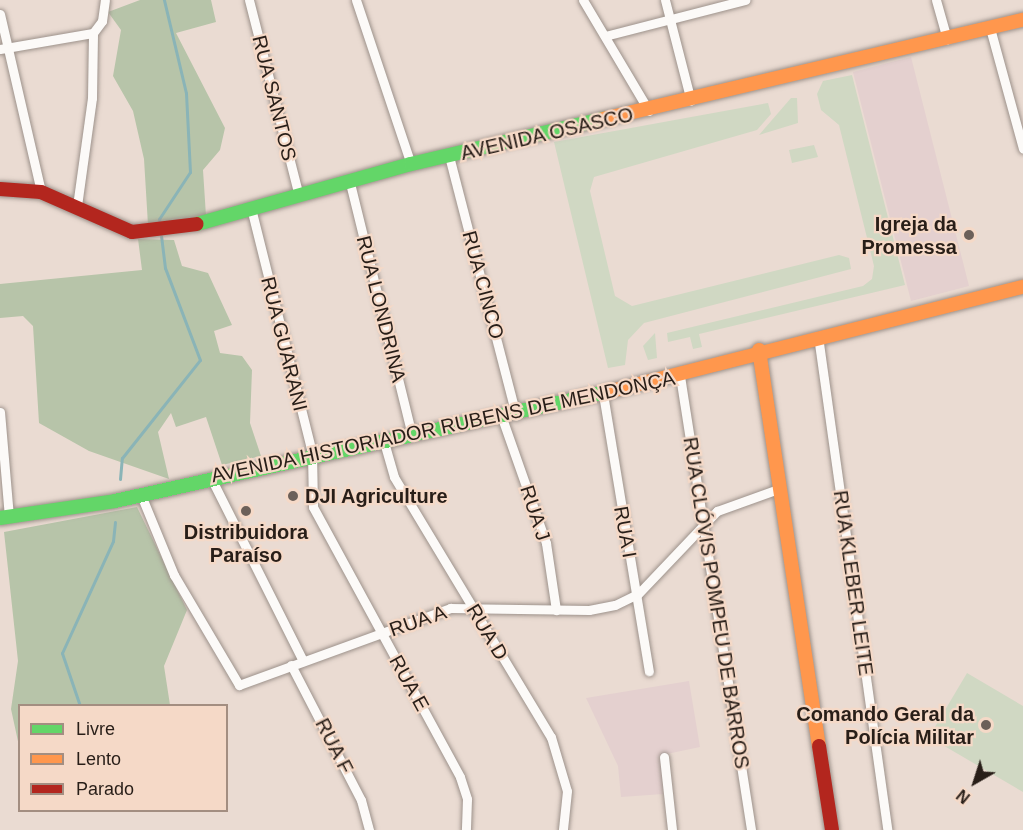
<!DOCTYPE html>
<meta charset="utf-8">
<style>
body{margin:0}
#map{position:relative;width:1023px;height:830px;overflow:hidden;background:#eadbd2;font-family:Helvetica,sans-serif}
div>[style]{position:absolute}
.education>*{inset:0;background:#e4d0cf}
.green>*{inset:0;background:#d0d8c3}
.forest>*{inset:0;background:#b7c4a9}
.stream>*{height:3px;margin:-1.5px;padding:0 1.5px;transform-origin:1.5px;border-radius:1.5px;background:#8ab4b7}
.roads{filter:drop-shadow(0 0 2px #9d928b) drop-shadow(0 0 2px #9d928b)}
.street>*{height:9px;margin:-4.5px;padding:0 4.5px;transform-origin:4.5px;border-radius:4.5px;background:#fcfaf8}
.fast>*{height:14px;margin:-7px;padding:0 7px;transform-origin:7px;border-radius:7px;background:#63d668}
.slow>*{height:14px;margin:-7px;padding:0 7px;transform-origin:7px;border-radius:7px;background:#ff974d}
.jam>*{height:14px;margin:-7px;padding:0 7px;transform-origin:7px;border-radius:7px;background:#b3261e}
.dots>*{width:16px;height:16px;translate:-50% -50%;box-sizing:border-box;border:3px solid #f5d9c7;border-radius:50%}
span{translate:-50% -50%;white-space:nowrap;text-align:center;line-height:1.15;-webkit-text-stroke:4.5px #f5d9c7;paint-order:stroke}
.street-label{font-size:20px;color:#281e18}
.poi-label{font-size:20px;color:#281e18;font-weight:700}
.right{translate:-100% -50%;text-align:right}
.left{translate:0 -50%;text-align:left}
.legend{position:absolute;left:18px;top:704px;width:210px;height:108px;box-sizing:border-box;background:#f5d9c7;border:2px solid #a38e81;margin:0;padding:8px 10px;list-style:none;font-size:18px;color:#281e18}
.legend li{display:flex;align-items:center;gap:12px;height:30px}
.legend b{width:30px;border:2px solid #a38e81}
.north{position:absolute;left:945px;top:752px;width:60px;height:60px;-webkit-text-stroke:4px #f5d9c7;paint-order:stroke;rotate:219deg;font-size:16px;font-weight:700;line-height:24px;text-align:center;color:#281e18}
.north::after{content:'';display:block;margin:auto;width:21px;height:27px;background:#281e18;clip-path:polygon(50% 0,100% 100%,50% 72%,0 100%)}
</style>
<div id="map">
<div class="education">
<div style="clip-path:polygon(911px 57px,969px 286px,911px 301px,853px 72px)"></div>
<div style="clip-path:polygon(689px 681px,700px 747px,662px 755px,663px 794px,621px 797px,618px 766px,586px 698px)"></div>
</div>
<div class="green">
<div style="clip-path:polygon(852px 75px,905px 285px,699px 334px,702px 347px,693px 349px,690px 337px,668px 342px,667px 333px,863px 286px,872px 279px,874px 266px,839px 125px,821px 110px,817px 94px,823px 81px)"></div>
<div style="clip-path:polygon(791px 98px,797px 98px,798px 123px,759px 135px)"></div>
<div style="clip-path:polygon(768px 103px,771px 114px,757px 130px,594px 177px,590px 191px,615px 296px,632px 306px,839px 255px,849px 258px,851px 269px,644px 323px,628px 340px,625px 365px,608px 368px,554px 142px)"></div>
<div style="clip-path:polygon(814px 145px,818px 157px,792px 163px,789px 150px)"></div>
<div style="clip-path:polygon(655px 333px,657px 358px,648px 360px,643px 346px)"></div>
<div style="clip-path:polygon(967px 673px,1023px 706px,1023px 792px,929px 737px)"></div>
</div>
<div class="forest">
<div style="clip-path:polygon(140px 0,211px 0,216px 22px,176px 33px,225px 128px,220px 150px,203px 170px,206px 216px,148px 225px,144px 159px,133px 111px,113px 76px,121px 30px,108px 12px)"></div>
<div style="clip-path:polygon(138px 239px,174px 240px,182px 266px,208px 273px,232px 325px,214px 331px,220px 353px,242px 356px,252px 370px,250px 423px,261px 456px,222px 465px,206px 417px,176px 427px,171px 413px,158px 432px,169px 479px,89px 451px,39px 423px,33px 326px,23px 316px,0 318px,0 284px,142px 270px)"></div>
<div style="clip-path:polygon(137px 507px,187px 610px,164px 666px,170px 705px,20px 706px,19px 746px,11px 709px,18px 661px,4px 532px)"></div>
</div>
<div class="stream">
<div style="left:160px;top:226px;width:7px;rotate:-98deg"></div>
<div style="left:159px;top:219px;width:56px;rotate:-56.6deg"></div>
<div style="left:190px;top:172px;width:79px;rotate:-92.9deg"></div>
<div style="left:186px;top:93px;width:96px;rotate:-103.3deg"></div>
<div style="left:120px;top:479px;width:21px;rotate:-85deg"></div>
<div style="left:122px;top:458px;width:125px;rotate:-51.5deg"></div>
<div style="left:200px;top:360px;width:98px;rotate:-110.8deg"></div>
<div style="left:165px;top:268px;width:32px;rotate:-97deg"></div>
<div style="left:80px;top:706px;width:56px;rotate:-108.8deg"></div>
<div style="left:62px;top:653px;width:123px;rotate:-65.5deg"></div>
<div style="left:113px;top:541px;width:19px;rotate:-84deg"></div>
</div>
<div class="roads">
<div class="street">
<div style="left:249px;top:0;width:202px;rotate:75.7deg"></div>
<div style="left:356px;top:0;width:173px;rotate:71.5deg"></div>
<div style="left:583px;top:0;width:129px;rotate:59.3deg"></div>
<div style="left:665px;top:0;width:104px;rotate:75.6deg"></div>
<div style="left:936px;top:0;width:41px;rotate:74.2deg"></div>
<div style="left:0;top:14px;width:183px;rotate:77deg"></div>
<div style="left:990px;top:28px;width:125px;rotate:74.7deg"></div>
<div style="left:605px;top:36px;width:145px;rotate:-14.4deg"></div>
<div style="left:0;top:49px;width:94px;rotate:-9.8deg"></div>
<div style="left:449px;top:156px;width:268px;rotate:75.5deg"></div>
<div style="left:350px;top:183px;width:260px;rotate:76.2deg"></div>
<div style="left:77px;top:206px;width:109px;rotate:-82.1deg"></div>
<div style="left:92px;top:98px;width:65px;rotate:-89.1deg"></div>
<div style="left:93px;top:33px;width:15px;rotate:-53deg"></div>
<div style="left:102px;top:21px;width:21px;rotate:-82deg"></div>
<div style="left:252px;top:212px;width:248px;rotate:76deg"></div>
<div style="left:312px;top:453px;width:54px;rotate:88.9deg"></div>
<div style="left:313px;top:507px;width:307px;rotate:61.4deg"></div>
<div style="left:460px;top:777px;width:23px;rotate:72deg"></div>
<div style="left:467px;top:799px;width:31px;rotate:92deg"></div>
<div style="left:818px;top:336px;width:499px;rotate:82deg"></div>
<div style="left:680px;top:376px;width:460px;rotate:81.1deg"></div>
<div style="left:603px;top:394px;width:281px;rotate:80.6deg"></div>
<div style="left:0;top:412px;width:105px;rotate:85.1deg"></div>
<div style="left:502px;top:418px;width:133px;rotate:70.6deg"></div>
<div style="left:546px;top:543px;width:68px;rotate:81.5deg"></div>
<div style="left:384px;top:442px;width:36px;rotate:74deg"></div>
<div style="left:394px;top:477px;width:304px;rotate:58.9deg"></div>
<div style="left:551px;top:737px;width:56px;rotate:73.5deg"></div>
<div style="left:567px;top:791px;width:39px;rotate:96deg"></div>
<div style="left:211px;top:478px;width:205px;rotate:63.3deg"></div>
<div style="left:141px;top:495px;width:87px;rotate:67.6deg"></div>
<div style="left:174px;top:575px;width:128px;rotate:59.4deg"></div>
<div style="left:239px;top:685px;width:225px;rotate:-20deg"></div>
<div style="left:450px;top:608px;width:139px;rotate:0.8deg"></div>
<div style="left:589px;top:610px;width:26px;rotate:-11deg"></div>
<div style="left:615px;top:605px;width:25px;rotate:-26deg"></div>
<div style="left:638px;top:594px;width:115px;rotate:-46.4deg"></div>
<div style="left:717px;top:511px;width:65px;rotate:-19.8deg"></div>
<div style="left:291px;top:665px;width:152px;rotate:62.6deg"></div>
<div style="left:361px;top:800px;width:31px;rotate:75deg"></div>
<div style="left:664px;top:757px;width:73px;rotate:83.7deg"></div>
</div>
<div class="fast">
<div style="left:197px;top:224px;width:222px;rotate:-15.7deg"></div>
<div style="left:411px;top:164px;width:197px;rotate:-13.2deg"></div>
<div style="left:0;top:518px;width:116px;rotate:-8.4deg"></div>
<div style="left:115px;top:501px;width:508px;rotate:-12.5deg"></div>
</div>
<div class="slow">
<div style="left:603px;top:119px;width:432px;rotate:-13.3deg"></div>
<div style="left:759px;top:350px;width:401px;rotate:81.4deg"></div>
<div style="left:611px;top:391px;width:425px;rotate:-14.2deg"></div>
</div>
<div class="jam">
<div style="left:0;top:189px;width:41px;rotate:4.2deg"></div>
<div style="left:41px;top:192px;width:99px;rotate:23.7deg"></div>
<div style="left:132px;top:232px;width:65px;rotate:-7deg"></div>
<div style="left:819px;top:746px;width:85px;rotate:81.2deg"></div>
</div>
</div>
<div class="dots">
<div style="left:969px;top:235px;background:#6c6059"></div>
<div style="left:293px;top:496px;background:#6c6059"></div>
<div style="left:246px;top:511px;background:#6c6059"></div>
<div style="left:986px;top:725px;background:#6c6059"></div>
</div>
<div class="street-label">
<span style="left:274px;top:98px;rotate:76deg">RUA SANTOS</span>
<span style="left:547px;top:134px;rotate:-13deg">AVENIDA OSASCO</span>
<span style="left:483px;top:285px;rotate:75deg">RUA CINCO</span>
<span style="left:381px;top:309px;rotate:76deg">RUA LONDRINA</span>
<span style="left:284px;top:344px;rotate:76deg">RUA GUARANI</span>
<span style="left:443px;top:427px;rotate:-12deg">AVENIDA HISTORIADOR RUBENS DE MENDONÇA</span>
<span style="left:535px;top:513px;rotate:72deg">RUA J</span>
<span style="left:625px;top:532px;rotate:80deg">RUA I</span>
<span style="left:853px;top:583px;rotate:82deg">RUA KLEBER LEITE</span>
<span style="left:716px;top:603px;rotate:81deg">RUA CLÓVIS POMPEU DE BARROS</span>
<span style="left:418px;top:621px;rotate:-19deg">RUA A</span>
<span style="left:487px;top:632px;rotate:59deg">RUA D</span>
<span style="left:409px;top:683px;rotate:61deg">RUA E</span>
<span style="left:334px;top:746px;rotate:63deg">RUA F</span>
</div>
<div class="poi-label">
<span class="right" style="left:957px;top:236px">Igreja da<br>Promessa</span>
<span class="left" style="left:305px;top:496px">DJI Agriculture</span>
<span style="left:246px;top:544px">Distribuidora<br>Paraíso</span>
<span class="right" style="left:974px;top:726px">Comando Geral da<br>Polícia Militar</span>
</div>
<ul class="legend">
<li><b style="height:8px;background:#63d668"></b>Livre</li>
<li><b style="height:8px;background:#ff974d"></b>Lento</li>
<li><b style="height:8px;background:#b3261e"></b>Parado</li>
</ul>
<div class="north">N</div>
</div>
